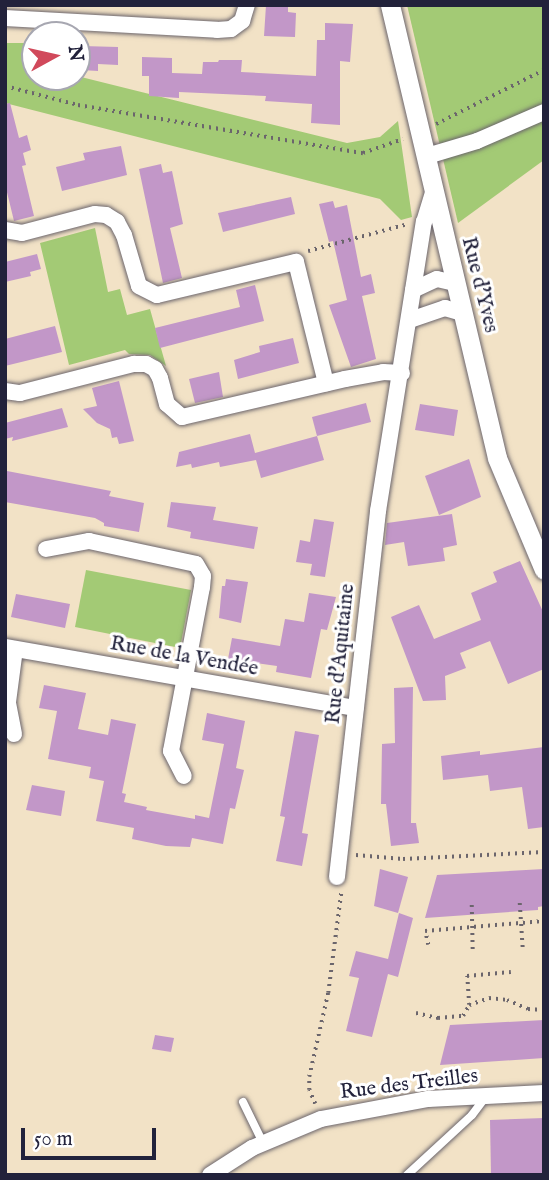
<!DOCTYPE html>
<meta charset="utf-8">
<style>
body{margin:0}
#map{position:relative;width:549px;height:1180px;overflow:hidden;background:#f2e2c6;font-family:"IM FELL English",serif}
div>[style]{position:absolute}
.green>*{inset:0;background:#a3ca75}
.building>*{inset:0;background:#c297c8}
.path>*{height:3.5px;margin-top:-1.75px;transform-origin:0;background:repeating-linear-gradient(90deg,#6b656c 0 2px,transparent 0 7px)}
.roads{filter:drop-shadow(0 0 2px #6b656c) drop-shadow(0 0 2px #6b656c)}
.service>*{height:8px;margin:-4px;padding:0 4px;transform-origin:4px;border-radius:4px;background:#fff}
.minor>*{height:16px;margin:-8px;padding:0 8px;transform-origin:8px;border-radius:8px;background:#fff}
.tertiary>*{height:19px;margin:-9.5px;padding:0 9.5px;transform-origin:9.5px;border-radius:9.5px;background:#fff}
span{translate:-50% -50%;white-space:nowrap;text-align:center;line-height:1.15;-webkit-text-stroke:6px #fff;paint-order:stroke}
.street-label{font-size:21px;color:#22223b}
.frame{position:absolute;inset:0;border:7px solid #22223b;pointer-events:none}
.north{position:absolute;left:21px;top:21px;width:70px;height:70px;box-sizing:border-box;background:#fff;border:2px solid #a7a7b1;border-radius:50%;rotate:82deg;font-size:19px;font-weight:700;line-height:28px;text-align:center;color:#22223b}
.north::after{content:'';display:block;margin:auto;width:24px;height:32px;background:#d1495b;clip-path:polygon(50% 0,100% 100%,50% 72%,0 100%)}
.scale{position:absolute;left:21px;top:1128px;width:135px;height:32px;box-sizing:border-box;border:4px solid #22223b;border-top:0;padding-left:9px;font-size:21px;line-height:24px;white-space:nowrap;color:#22223b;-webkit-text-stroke:5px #fff;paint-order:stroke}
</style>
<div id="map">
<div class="green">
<div style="clip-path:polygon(407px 5px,544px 5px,544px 160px,458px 223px)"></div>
<div style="clip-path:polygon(5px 43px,35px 43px,35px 77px,77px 76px,347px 143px,380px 137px,398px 121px,412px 217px,401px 220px,380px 199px,5px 103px)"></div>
<div style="clip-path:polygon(95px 228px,108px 292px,120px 289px,127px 315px,150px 309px,166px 366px,150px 355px,129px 354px,125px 350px,69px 365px,40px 243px)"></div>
<div style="clip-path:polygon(86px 570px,191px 590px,180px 648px,75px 627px)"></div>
</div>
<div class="building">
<div style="clip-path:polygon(266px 5px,288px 5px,288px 12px,296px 13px,295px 37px,264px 36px)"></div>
<div style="clip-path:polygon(325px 23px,353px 24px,350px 62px,340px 61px,340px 125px,311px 123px,312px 104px,265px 101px,266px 96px,179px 92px,179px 98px,149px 96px,149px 76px,142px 76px,142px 57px,172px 58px,172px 73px,202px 74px,203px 62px,218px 62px,219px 60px,242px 60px,241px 72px,316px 76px,317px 40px,325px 40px)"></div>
<div style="clip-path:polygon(82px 46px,118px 47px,118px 65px,98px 64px,98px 71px,81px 70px)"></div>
<div style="clip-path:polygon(10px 103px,19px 138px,27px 135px,31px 150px,23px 153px,26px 165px,22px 166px,34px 216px,14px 221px,5px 184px,5px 104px)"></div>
<div style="clip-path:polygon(121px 146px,127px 175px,62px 191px,56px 167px,85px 160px,83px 153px)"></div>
<div style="clip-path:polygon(161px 164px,163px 173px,172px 171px,183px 224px,170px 228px,182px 278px,163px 283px,139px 169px)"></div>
<div style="clip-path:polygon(291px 197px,295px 214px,223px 232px,218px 213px)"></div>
<div style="clip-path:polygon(333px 201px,335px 208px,347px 205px,361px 277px,371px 274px,375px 293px,362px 296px,376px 359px,351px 367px,329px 305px,347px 300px,333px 241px,329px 242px,319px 204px)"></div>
<div style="clip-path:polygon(37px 254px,41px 269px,30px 272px,31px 276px,5px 282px,5px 262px)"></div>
<div style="clip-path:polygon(255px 285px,264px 321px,160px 348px,155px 328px,240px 307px,236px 290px)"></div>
<div style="clip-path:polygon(55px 326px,62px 352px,5px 366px,5px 339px)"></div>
<div style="clip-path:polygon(293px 338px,299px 363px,238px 379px,234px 360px,260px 352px,259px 346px)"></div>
<div style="clip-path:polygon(219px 372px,223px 397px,195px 403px,189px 379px)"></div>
<div style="clip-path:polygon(119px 381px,134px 441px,119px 444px,117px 437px,112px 438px,110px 429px,97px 423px,83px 409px,97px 406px,92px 388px)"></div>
<div style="clip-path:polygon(366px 403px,371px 422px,317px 436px,312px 417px)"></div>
<div style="clip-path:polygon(420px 404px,458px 410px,454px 436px,415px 430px)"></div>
<div style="clip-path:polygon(62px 408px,68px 427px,12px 441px,13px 437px,5px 439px,5px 423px)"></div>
<div style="clip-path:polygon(250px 434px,255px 453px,317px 436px,324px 460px,261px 478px,256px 460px,220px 467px,219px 462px,192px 468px,191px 464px,176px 467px,179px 452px)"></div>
<div style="clip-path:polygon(469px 459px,481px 497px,439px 515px,425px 476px)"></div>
<div style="clip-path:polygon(7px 471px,111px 491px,109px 496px,144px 503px,139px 532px,104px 526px,104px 523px,95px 518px,5px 502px)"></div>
<div style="clip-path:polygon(171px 502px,216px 507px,213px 520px,258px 527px,254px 549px,190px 538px,191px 532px,167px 527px)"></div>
<div style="clip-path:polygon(452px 514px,457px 545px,443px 548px,445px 561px,408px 566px,404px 542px,385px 545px,387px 523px)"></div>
<div style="clip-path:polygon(314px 519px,334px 522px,325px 577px,310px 575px,312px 564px,296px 562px,300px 540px,310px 542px)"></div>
<div style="clip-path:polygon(520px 561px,544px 614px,544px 669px,508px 684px,490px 641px,460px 653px,466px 668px,445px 676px,446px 700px,423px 701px,391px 617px,419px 605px,434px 639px,481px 620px,471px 593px,497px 582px,493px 572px)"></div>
<div style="clip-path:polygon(226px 579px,248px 582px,241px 623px,219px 618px,222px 586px,225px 586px)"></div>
<div style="clip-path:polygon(309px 593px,336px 597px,327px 630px,321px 629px,311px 678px,276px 672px,277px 666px,228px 659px,232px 638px,280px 646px,285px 619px,304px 622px)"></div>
<div style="clip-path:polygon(16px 594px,70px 604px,65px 628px,11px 617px)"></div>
<div style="clip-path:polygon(44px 685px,86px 693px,78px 729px,108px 735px,111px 719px,136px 724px,122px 793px,126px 794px,124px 802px,147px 807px,146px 810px,195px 819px,195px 815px,209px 818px,224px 744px,202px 740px,207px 713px,245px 721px,236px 768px,244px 770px,235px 809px,230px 808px,223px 844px,192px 838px,190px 847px,166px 846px,132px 839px,134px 828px,96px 821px,104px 781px,89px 778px,91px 767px,48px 759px,57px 711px,39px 708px)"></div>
<div style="clip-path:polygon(413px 687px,411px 823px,416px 823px,419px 843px,391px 846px,386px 804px,381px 804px,382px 744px,395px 743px,394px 688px)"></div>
<div style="clip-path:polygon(295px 731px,319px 735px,302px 833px,308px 834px,302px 866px,276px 861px,285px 817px,280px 816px)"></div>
<div style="clip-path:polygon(544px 747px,544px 827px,528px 829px,522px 787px,490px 791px,488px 775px,443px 780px,441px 756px,480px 751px,480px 755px)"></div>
<div style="clip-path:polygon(32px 785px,65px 791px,61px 816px,26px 810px)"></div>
<div style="clip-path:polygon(380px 869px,408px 877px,398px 913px,374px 906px)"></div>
<div style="clip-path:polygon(544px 869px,544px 906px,538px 907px,538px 910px,425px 918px,437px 875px)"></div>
<div style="clip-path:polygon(399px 913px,413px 918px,398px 977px,388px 974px,372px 1037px,346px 1031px,359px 978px,349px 976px,356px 951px,388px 959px)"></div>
<div style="clip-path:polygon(544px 1020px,544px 1058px,440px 1065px,450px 1025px)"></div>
<div style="clip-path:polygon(155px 1035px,174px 1038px,171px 1052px,152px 1049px)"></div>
<div style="clip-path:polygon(544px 1118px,544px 1175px,491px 1175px,490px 1120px)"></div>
</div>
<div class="path">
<div style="left:5px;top:86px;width:75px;rotate:14.6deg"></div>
<div style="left:78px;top:105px;width:289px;rotate:9.6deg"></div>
<div style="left:363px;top:153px;width:42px;rotate:-19.3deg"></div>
<div style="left:436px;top:124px;width:121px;rotate:-26.6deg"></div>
<div style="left:308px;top:251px;width:104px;rotate:-15.1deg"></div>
<div style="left:356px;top:855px;width:47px;rotate:4.9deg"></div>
<div style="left:403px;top:859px;width:141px;rotate:-2.8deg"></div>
<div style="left:520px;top:903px;width:46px;rotate:86.3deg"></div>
<div style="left:472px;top:905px;width:47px;rotate:88.8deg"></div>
<div style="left:428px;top:945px;width:14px;rotate:-102deg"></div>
<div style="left:425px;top:931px;width:119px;rotate:-4.8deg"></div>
<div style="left:469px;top:1005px;width:29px;rotate:-94deg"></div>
<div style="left:467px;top:976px;width:44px;rotate:-5.2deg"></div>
<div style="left:416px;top:1013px;width:23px;rotate:13deg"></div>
<div style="left:438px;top:1018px;width:25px;rotate:-5deg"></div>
<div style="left:463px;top:1016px;width:13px;rotate:-61deg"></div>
<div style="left:469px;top:1005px;width:21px;rotate:-19deg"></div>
<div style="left:489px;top:998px;width:18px;rotate:6deg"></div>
<div style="left:507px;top:1000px;width:23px;rotate:23deg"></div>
<div style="left:528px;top:1009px;width:16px;rotate:4deg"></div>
<div style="left:315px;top:1104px;width:15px;rotate:-113deg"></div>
<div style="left:309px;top:1090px;width:13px;rotate:-90deg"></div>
<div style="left:309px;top:1077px;width:86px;rotate:-77.3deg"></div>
<div style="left:328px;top:993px;width:101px;rotate:-82.6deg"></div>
</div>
<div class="roads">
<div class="service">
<div style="left:243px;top:1102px;width:46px;rotate:64deg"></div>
<div style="left:407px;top:1175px;width:88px;rotate:-42.7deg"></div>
<div style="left:472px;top:1115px;width:21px;rotate:-53deg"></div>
</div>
<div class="minor">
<div style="left:5px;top:18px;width:212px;rotate:3.2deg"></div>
<div style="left:217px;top:30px;width:14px;rotate:-4deg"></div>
<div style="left:231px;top:29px;width:14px;rotate:-36deg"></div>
<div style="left:242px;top:21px;width:17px;rotate:-73deg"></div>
<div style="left:427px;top:156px;width:52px;rotate:-16.7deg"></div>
<div style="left:477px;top:141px;width:73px;rotate:-23.4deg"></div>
<div style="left:5px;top:230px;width:17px;rotate:10deg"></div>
<div style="left:22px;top:233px;width:75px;rotate:-14.6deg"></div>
<div style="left:95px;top:214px;width:11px;rotate:5deg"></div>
<div style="left:106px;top:215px;width:13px;rotate:32deg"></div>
<div style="left:117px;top:222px;width:15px;rotate:62deg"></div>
<div style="left:124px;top:235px;width:53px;rotate:73.6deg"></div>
<div style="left:139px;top:286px;width:20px;rotate:27deg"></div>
<div style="left:157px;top:295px;width:143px;rotate:-13.4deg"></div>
<div style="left:296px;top:262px;width:125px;rotate:76.1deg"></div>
<div style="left:413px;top:290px;width:26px;rotate:-25deg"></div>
<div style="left:437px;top:279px;width:18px;rotate:13deg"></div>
<div style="left:410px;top:320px;width:37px;rotate:-19deg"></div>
<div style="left:445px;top:308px;width:18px;rotate:16deg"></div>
<div style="left:5px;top:391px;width:15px;rotate:8deg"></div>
<div style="left:20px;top:393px;width:118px;rotate:-14.3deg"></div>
<div style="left:134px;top:364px;width:12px"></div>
<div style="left:146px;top:364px;width:10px;rotate:29deg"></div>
<div style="left:155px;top:369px;width:10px;rotate:61deg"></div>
<div style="left:160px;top:378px;width:27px;rotate:75deg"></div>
<div style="left:167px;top:404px;width:20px;rotate:41deg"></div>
<div style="left:182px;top:417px;width:167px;rotate:-13.1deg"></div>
<div style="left:345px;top:379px;width:39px;rotate:-10deg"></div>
<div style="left:383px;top:372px;width:19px;rotate:3deg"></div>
<div style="left:46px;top:549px;width:44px;rotate:-10.5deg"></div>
<div style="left:89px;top:541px;width:109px;rotate:12.1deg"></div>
<div style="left:196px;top:564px;width:14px;rotate:60deg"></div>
<div style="left:203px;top:576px;width:11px;rotate:95deg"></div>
<div style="left:202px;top:587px;width:167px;rotate:100.7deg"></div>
<div style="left:171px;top:751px;width:28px;rotate:63deg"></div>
<div style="left:5px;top:647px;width:356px;rotate:9.9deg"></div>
<div style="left:14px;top:734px;width:33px;rotate:-101deg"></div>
<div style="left:8px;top:702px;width:53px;rotate:-82.5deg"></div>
<div style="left:337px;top:877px;width:368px;rotate:-83.6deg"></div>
<div style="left:378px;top:511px;width:293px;rotate:-81deg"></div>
<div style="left:424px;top:222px;width:31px;rotate:-73deg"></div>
<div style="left:210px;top:1175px;width:50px;rotate:-32.7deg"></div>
<div style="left:252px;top:1148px;width:75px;rotate:-22.8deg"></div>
<div style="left:321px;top:1119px;width:109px;rotate:-10.6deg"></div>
<div style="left:428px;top:1099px;width:116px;rotate:-3deg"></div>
</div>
<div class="tertiary">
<div style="left:390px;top:5px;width:465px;rotate:76.7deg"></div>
<div style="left:497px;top:458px;width:121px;rotate:67.2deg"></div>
</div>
</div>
<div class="street-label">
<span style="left:479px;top:285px;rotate:76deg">Rue d'Yves</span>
<span style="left:341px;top:654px;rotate:-84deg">Rue d'Aquitaine</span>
<span style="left:184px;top:657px;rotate:10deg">Rue de la Vendée</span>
<span style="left:409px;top:1085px;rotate:-7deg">Rue des Treilles</span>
</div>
<div class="frame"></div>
<div class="north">N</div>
<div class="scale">50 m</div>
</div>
